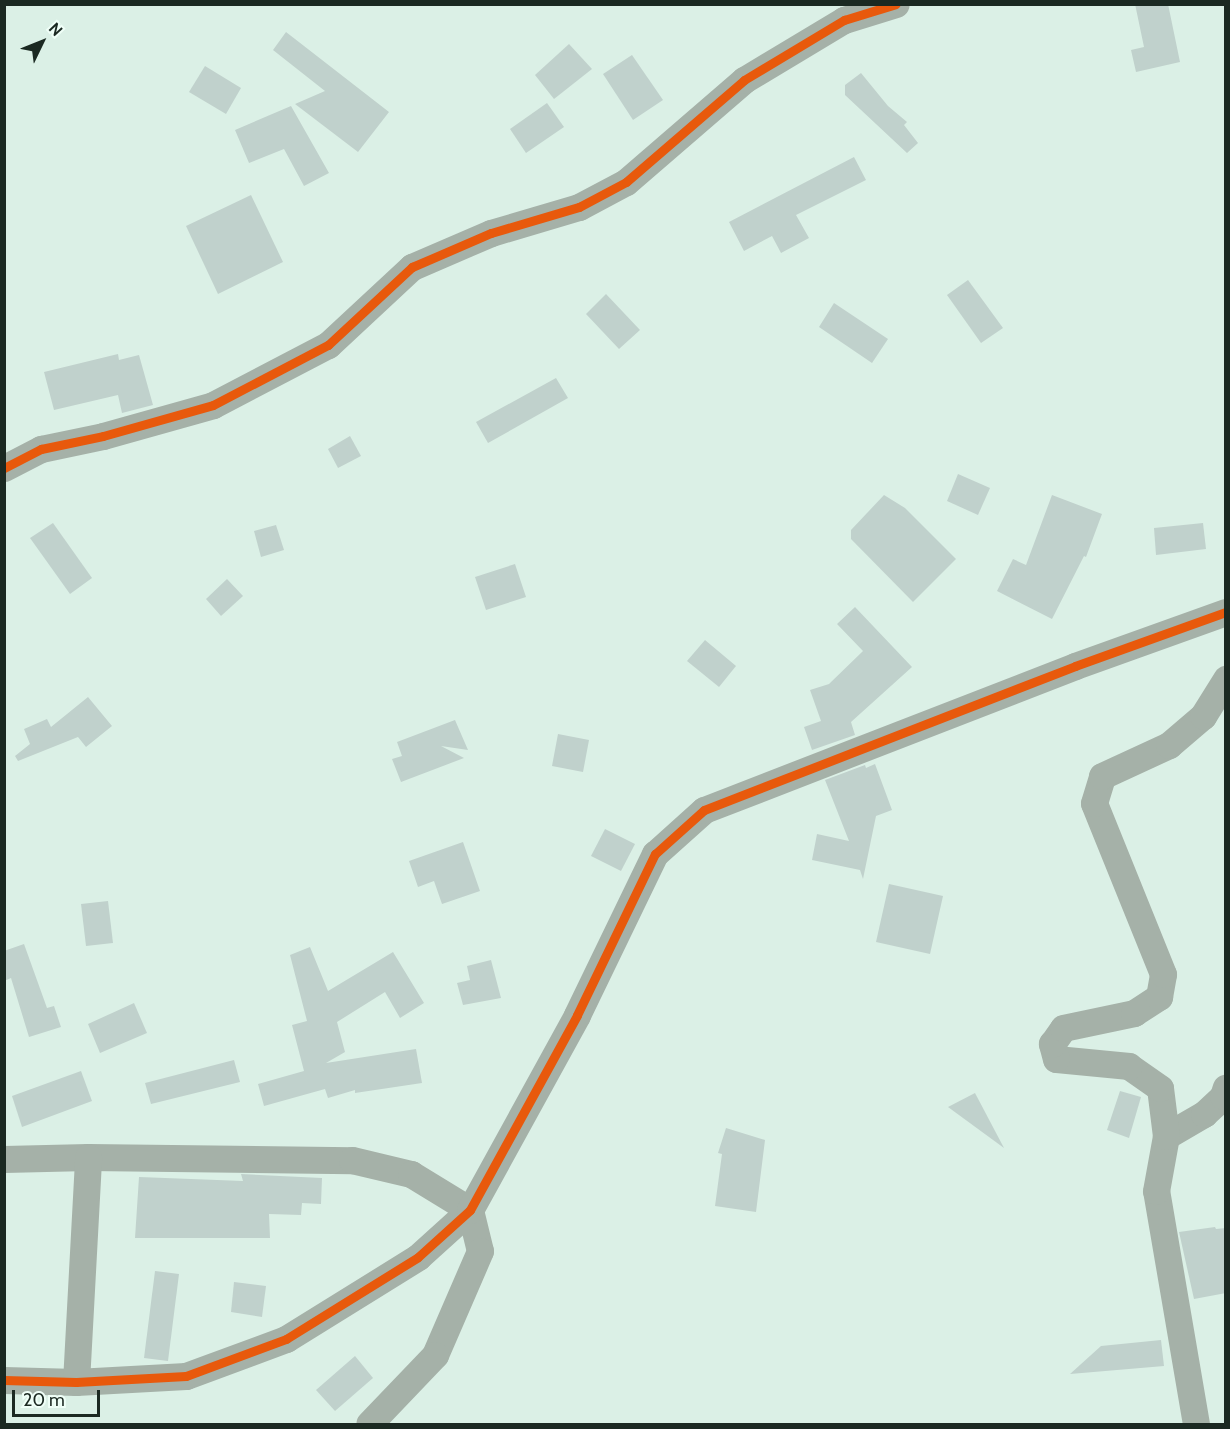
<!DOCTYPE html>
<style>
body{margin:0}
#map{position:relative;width:1230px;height:1429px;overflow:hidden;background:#dbf0e6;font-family:Cabin,sans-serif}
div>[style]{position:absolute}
.building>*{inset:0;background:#c0d1cc}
.street>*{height:27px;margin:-13.5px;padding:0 13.5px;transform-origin:13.5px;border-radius:13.5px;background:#a5b1a8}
.cycleway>*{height:9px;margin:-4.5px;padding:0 4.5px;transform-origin:4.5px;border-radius:4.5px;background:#e8590c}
span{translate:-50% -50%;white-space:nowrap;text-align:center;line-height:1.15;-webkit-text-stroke:4.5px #f0fff8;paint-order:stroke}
.frame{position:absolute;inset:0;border:6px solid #1b2922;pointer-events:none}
.north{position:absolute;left:12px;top:12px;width:60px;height:60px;-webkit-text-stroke:4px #f0fff8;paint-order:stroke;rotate:47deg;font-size:16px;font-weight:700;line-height:24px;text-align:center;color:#1b2922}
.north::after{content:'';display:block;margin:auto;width:21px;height:27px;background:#1b2922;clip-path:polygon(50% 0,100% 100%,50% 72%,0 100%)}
.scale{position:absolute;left:12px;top:1390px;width:88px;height:27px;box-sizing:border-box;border:3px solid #1b2922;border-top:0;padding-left:8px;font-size:18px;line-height:21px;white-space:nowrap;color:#1b2922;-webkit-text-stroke:4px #f0fff8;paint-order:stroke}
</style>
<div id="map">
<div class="building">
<div style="clip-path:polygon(1135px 4px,1168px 4px,1180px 62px,1136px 72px,1131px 50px,1144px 47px)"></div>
<div style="clip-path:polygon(286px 32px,389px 112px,358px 152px,295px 104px,325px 91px,273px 50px)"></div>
<div style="clip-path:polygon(569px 44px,592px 69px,554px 99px,535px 75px)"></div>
<div style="clip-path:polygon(632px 55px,663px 100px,633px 120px,603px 74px)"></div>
<div style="clip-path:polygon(205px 66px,241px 88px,226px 114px,189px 92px)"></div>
<div style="clip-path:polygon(861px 73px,888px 106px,907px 122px,904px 125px,918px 143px,907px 153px,845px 95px,845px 85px)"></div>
<div style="clip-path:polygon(547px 103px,564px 127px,526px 153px,510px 129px)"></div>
<div style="clip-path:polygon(291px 106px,329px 173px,304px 186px,284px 149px,249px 163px,235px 130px)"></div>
<div style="clip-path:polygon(854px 157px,866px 180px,796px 215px,809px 238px,781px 253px,772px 236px,744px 251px,729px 222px)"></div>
<div style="clip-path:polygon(251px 195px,283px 262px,218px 294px,186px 226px)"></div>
<div style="clip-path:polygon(968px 280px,1003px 328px,981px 343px,947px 295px)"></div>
<div style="clip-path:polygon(606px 294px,640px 330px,619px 349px,586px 314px)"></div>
<div style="clip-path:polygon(834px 303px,888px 339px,872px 363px,819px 327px)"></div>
<div style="clip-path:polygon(118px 354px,119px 360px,139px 355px,153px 405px,122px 413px,118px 395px,54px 410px,44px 372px)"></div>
<div style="clip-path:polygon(556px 378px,568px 398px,488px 443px,476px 422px)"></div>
<div style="clip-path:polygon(350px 436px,361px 456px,338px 468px,328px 449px)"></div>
<div style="clip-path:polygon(958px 474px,990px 488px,978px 515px,947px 501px)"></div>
<div style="clip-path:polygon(884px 495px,905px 508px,956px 559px,913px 602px,851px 539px,851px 530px)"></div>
<div style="clip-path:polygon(1052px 495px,1102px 514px,1086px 557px,1084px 556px,1052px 619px,997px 591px,1013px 559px,1026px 565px)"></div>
<div style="clip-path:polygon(53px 523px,92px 578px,70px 594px,30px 538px)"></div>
<div style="clip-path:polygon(1203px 523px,1206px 549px,1156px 555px,1154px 528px)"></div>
<div style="clip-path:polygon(276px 525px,284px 550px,261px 557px,254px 531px)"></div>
<div style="clip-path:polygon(515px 564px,526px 597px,486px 610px,475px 577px)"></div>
<div style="clip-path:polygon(227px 579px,243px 596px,221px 616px,206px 599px)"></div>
<div style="clip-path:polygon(855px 607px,912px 667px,851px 722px,855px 735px,812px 750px,804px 727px,821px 721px,810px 690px,829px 684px,863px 651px,837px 624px)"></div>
<div style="clip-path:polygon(705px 640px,736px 666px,719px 687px,687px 661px)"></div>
<div style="clip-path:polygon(88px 697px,112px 726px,86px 747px,78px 737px,18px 761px,15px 756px,30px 744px,24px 729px,47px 719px,51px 727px)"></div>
<div style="clip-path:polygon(455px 720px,468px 750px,441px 746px,464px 758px,401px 782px,392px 759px,402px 756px,397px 742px)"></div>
<div style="clip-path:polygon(558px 734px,589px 740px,583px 772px,552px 766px)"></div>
<div style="clip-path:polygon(875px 764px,892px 810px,876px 816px,863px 879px,860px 870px,812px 860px,817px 834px,849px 841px,825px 780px,865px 765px,866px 768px)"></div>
<div style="clip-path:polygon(605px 829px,635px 844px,621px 871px,591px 856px)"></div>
<div style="clip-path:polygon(463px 842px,480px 891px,442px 904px,434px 881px,418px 887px,409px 861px)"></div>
<div style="clip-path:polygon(889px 884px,943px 896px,930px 954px,876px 942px)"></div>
<div style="clip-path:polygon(108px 901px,113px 943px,86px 946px,81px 904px)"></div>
<div style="clip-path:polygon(24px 944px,47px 1008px,54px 1006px,61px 1027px,29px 1037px,11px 978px,4px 981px,4px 951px)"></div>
<div style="clip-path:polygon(310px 947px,328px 991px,393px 952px,424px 1003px,400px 1018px,385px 992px,337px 1022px,345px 1052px,326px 1063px,416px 1049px,422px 1083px,355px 1093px,355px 1090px,328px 1098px,325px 1089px,264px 1106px,258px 1084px,304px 1071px,292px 1025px,307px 1021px,290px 955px)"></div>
<div style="clip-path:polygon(491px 960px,501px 998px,463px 1005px,457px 983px,470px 980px,467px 966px)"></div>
<div style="clip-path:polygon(134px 1003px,147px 1033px,100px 1053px,88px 1024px)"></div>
<div style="clip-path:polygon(234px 1060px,240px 1082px,151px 1104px,145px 1083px)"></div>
<div style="clip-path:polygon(81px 1071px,92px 1101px,22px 1127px,12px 1096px)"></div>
<div style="clip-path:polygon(1120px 1091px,1141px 1097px,1129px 1138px,1107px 1130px)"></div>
<div style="clip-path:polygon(975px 1093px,1004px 1148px,948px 1107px)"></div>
<div style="clip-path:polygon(726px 1128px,765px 1140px,756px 1212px,715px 1206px,722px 1154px,718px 1153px)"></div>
<div style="clip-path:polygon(241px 1174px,322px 1178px,321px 1204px,302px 1203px,301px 1215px,269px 1214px,270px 1238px,135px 1238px,139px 1177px,243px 1181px)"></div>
<div style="clip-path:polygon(1215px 1227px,1216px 1229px,1226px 1228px,1226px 1293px,1194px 1299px,1179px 1232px)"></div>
<div style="clip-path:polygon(155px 1271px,179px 1274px,168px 1361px,144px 1358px)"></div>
<div style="clip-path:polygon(234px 1282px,266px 1286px,262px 1317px,231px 1312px)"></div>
<div style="clip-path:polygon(1161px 1340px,1164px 1366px,1070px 1374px,1101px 1346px)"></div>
<div style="clip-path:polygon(355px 1356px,373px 1378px,335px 1411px,316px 1390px)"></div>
</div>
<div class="street">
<div style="left:4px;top:468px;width:42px;rotate:-27.2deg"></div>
<div style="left:41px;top:449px;width:63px;rotate:-11.8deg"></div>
<div style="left:103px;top:436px;width:114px;rotate:-15.7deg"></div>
<div style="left:213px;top:405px;width:130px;rotate:-27.6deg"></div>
<div style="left:328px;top:345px;width:115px;rotate:-42.9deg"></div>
<div style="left:412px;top:267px;width:86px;rotate:-23.3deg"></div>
<div style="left:491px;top:233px;width:92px;rotate:-16.5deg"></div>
<div style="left:579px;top:207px;width:53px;rotate:-28deg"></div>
<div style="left:626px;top:182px;width:156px;rotate:-40.8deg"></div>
<div style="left:744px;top:80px;width:117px;rotate:-31deg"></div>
<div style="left:844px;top:20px;width:54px;rotate:-17.1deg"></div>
<div style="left:1166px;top:1136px;width:44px;rotate:-30.1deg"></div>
<div style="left:1204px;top:1114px;width:26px;rotate:-43deg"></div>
<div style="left:1223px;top:1096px;width:9px;rotate:-72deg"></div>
<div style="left:4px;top:1159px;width:84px;rotate:-1.4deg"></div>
<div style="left:88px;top:1157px;width:264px;rotate:0.7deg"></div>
<div style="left:352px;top:1160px;width:61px;rotate:13.3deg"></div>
<div style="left:411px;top:1174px;width:69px;rotate:31.4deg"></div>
<div style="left:470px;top:1210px;width:42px;rotate:76.3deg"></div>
<div style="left:480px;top:1251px;width:113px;rotate:113.4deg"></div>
<div style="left:435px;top:1355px;width:95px;rotate:133.7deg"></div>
<div style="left:4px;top:1380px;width:72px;rotate:1.6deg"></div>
<div style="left:76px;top:1382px;width:110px;rotate:-3.1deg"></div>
<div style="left:186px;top:1376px;width:107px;rotate:-20.3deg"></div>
<div style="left:286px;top:1339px;width:155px;rotate:-31.8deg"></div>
<div style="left:418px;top:1257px;width:70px;rotate:-42.1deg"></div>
<div style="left:470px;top:1210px;width:222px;rotate:-61.2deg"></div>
<div style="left:577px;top:1015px;width:179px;rotate:-64.2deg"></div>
<div style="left:655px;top:854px;width:66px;rotate:-41.9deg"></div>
<div style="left:704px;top:810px;width:398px;rotate:-21.2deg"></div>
<div style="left:1075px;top:666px;width:160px;rotate:-19.7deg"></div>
<div style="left:76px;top:1382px;width:225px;rotate:-86.9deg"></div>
<div style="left:1196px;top:1424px;width:236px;rotate:-99.7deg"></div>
<div style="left:1156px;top:1191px;width:56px;rotate:-79.7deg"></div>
<div style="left:1166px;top:1136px;width:48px;rotate:-97.1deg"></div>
<div style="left:1160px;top:1088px;width:38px;rotate:-145deg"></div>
<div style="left:1129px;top:1066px;width:73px;rotate:-174.5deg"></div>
<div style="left:1056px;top:1059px;width:16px;rotate:-105deg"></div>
<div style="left:1052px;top:1044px;width:19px;rotate:-55deg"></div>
<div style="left:1063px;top:1028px;width:73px;rotate:-11.9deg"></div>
<div style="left:1134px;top:1013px;width:30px;rotate:-33deg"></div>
<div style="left:1159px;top:997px;width:23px;rotate:-80deg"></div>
<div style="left:1163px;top:974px;width:184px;rotate:-112deg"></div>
<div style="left:1094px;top:803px;width:28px;rotate:-73deg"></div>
<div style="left:1102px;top:776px;width:74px;rotate:-24.8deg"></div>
<div style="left:1169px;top:745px;width:45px;rotate:-40.5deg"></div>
<div style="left:1203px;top:716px;width:44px;rotate:-58.1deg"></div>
</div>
<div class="cycleway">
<div style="left:4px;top:468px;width:42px;rotate:-27.2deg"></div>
<div style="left:41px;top:449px;width:63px;rotate:-11.8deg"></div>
<div style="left:103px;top:436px;width:114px;rotate:-15.7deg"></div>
<div style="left:213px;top:405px;width:130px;rotate:-27.6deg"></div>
<div style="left:328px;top:345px;width:115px;rotate:-42.9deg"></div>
<div style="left:412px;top:267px;width:86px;rotate:-23.3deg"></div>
<div style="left:491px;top:233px;width:92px;rotate:-16.5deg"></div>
<div style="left:579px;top:207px;width:53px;rotate:-28deg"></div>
<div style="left:626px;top:182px;width:156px;rotate:-40.8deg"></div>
<div style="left:744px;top:80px;width:117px;rotate:-31deg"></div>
<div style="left:844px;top:20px;width:54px;rotate:-17.1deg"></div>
<div style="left:4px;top:1380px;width:72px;rotate:1.6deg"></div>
<div style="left:76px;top:1382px;width:110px;rotate:-3.1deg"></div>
<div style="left:186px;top:1376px;width:107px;rotate:-20.3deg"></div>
<div style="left:286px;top:1339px;width:155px;rotate:-31.8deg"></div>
<div style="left:418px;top:1257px;width:70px;rotate:-42.1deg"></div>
<div style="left:470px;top:1210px;width:222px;rotate:-61.2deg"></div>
<div style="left:577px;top:1015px;width:179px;rotate:-64.2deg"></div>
<div style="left:655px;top:854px;width:66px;rotate:-41.9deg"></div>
<div style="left:704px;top:810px;width:398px;rotate:-21.2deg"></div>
<div style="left:1075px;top:666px;width:160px;rotate:-19.7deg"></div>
</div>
<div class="frame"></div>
<div class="north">N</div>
<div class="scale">20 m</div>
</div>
